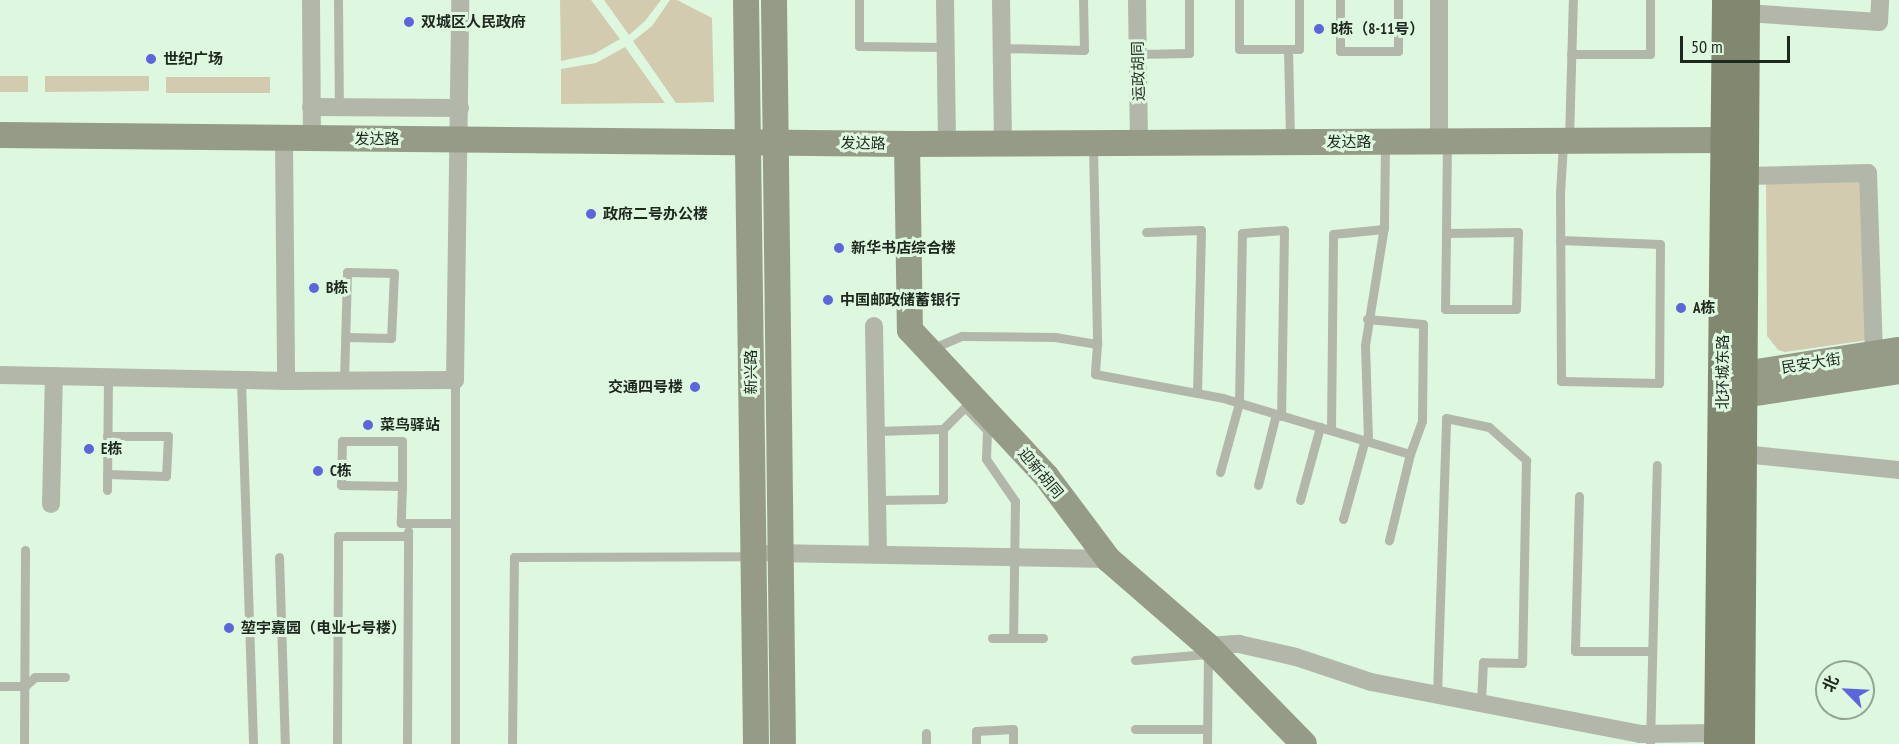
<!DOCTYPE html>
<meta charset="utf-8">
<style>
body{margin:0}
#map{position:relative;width:1899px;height:744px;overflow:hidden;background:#def8df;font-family:"PT Sans Narrow","Noto Sans SC",sans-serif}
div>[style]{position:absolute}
.green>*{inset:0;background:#d3cbaf}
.lane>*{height:9px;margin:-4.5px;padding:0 4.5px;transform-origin:4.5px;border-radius:4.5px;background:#b3b7aa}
.street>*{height:18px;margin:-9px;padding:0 9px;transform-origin:9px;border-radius:9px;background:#b3b7aa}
.secondary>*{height:26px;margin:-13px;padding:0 13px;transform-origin:13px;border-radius:13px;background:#969b88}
.primary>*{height:28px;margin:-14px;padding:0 14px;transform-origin:14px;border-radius:14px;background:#81886f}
.dots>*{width:16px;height:16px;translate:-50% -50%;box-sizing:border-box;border:3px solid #def8df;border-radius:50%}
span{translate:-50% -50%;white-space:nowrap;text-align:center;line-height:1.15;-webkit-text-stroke:6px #def8df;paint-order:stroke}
.poi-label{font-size:15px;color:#1f281f;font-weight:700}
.left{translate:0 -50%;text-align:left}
.right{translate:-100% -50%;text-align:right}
.street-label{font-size:15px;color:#1f281f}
.north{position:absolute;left:1815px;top:660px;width:60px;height:60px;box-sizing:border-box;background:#def8df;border:2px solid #92a592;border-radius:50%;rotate:294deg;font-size:16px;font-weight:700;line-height:24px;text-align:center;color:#1f281f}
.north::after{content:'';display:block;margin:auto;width:21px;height:27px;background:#5d65dd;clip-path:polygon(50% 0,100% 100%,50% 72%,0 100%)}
.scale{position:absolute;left:1680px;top:36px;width:110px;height:27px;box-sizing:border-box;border:3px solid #1f281f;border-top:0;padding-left:8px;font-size:18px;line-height:21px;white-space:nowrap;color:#1f281f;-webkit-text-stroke:4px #def8df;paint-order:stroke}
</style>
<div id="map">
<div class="green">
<div style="clip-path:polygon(560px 0,591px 0,620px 39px,594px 54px,561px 61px)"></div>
<div style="clip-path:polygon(604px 0,661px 0,645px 21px,629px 35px)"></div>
<div style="clip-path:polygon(670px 0,677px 0,712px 18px,714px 102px,676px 103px,633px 41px,652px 26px)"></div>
<div style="clip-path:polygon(625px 47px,665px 103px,561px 104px,561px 69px,596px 63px)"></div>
<div style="clip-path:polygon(0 76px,28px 76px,28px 92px,0 92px)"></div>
<div style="clip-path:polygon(45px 76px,149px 76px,149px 91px,45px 92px)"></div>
<div style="clip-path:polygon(166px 77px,270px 77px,270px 93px,166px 93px)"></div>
<div style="clip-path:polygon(1863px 178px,1868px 340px,1785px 352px,1778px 350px,1767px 336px,1766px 180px)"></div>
</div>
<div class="lane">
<div style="left:338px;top:0;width:107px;rotate:89.5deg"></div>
<div style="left:859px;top:0;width:46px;rotate:90deg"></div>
<div style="left:859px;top:46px;width:86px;rotate:0.7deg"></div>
<div style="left:1239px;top:0;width:49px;rotate:90deg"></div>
<div style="left:1239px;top:49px;width:60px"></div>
<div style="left:1299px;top:49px;width:49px;rotate:-90deg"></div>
<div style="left:1340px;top:0;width:51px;rotate:90deg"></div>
<div style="left:1340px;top:51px;width:58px"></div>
<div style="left:1398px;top:51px;width:51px;rotate:-90deg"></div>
<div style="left:1002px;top:48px;width:82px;rotate:1.4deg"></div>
<div style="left:1084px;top:50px;width:50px;rotate:-91.1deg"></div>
<div style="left:1288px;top:49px;width:91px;rotate:88.7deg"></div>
<div style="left:1138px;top:54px;width:51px;rotate:-1.1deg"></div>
<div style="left:1189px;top:53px;width:53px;rotate:-90deg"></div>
<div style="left:1571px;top:54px;width:79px"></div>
<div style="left:1650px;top:54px;width:54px;rotate:-90deg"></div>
<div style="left:1569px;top:139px;width:139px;rotate:-88.4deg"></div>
<div style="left:1093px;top:146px;width:198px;rotate:88.8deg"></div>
<div style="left:1146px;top:232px;width:55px;rotate:-2.1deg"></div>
<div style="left:1201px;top:230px;width:163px;rotate:91.4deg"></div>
<div style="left:1446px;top:233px;width:72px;rotate:-0.8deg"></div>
<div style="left:1518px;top:232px;width:77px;rotate:91.5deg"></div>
<div style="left:1516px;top:309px;width:71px;rotate:180deg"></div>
<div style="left:1445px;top:309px;width:76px;rotate:-89.2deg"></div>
<div style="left:1446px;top:233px;width:89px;rotate:-89.4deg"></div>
<div style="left:1560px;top:240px;width:100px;rotate:2.3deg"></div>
<div style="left:1660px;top:244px;width:139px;rotate:90.4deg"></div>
<div style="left:1659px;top:383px;width:98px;rotate:-178.8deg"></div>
<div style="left:1561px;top:381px;width:188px;rotate:-90.3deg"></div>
<div style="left:1560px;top:193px;width:49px;rotate:-86.5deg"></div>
<div style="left:1367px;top:319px;width:56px;rotate:5.1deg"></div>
<div style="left:1423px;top:324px;width:97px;rotate:90.6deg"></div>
<div style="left:1422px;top:421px;width:35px;rotate:110deg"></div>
<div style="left:931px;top:349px;width:34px;rotate:-23deg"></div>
<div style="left:962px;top:336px;width:93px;rotate:0.6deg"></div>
<div style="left:1055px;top:337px;width:43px;rotate:9.5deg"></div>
<div style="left:1097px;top:344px;width:30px;rotate:94deg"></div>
<div style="left:1095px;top:374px;width:130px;rotate:10.6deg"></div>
<div style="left:1223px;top:398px;width:195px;rotate:16.7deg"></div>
<div style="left:1410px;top:454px;width:89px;rotate:103.7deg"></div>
<div style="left:241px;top:380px;width:364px;rotate:88.1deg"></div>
<div style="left:455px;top:380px;width:364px;rotate:90deg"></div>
<div style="left:344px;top:381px;width:109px;rotate:-88.4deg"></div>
<div style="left:347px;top:272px;width:47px;rotate:1.2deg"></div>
<div style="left:394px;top:273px;width:65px;rotate:92.6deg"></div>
<div style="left:391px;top:338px;width:45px;rotate:-178.7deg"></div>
<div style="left:1331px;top:430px;width:196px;rotate:-89.4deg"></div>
<div style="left:1333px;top:234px;width:51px;rotate:-5.6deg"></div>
<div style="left:876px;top:431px;width:67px;rotate:-1.7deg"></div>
<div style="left:1368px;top:440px;width:95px;rotate:-91.8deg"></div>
<div style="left:1365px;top:345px;width:121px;rotate:-80.9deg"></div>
<div style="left:1384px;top:226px;width:82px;rotate:-89.3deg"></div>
<div style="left:1220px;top:472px;width:72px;rotate:-74.6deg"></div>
<div style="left:1239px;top:403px;width:170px;rotate:-89deg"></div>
<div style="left:1242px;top:233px;width:42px;rotate:-4.1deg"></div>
<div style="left:1284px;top:230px;width:186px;rotate:90.9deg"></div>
<div style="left:107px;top:474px;width:59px;rotate:1.9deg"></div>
<div style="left:166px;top:476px;width:40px;rotate:-87.1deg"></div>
<div style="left:168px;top:436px;width:61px;rotate:180deg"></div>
<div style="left:1258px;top:485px;width:73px;rotate:-75.8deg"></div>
<div style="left:402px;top:486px;width:61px;rotate:-179.1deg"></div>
<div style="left:341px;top:485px;width:44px;rotate:-88.7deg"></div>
<div style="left:342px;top:441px;width:60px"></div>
<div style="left:402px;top:441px;width:45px;rotate:90deg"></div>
<div style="left:402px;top:486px;width:37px;rotate:92deg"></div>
<div style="left:401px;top:523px;width:54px"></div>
<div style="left:107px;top:490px;width:113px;rotate:-89.5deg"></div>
<div style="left:1579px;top:496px;width:155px;rotate:91.5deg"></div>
<div style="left:1575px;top:651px;width:77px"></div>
<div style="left:877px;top:500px;width:66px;rotate:-0.9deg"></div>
<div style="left:943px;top:499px;width:70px;rotate:-90deg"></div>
<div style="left:943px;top:429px;width:31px;rotate:-45deg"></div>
<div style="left:965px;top:407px;width:32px;rotate:46deg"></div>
<div style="left:987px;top:430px;width:29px;rotate:92deg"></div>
<div style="left:986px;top:459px;width:51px;rotate:55.4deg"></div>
<div style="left:1015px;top:501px;width:137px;rotate:90.8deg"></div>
<div style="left:1300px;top:500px;width:76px;rotate:-74.7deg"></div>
<div style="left:1343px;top:519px;width:83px;rotate:-74.6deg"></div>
<div style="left:279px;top:557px;width:187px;rotate:88.2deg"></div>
<div style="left:992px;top:638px;width:51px"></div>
<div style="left:1135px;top:660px;width:73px;rotate:-4.7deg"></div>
<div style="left:0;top:686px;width:25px"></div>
<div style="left:25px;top:686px;width:13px;rotate:-42deg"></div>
<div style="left:35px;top:677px;width:30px"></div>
<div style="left:1437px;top:694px;width:276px;rotate:-88.1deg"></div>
<div style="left:1446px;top:418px;width:44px;rotate:11.8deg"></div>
<div style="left:1489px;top:427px;width:50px;rotate:41.7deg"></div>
<div style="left:1526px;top:460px;width:203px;rotate:91.1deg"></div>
<div style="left:1522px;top:663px;width:39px;rotate:-179deg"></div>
<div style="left:1483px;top:662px;width:40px;rotate:92.9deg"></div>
<div style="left:1135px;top:729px;width:72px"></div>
<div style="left:926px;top:733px;width:11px;rotate:90deg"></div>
<div style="left:24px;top:744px;width:194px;rotate:-89.7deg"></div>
<div style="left:337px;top:744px;width:208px;rotate:-89.7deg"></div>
<div style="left:338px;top:536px;width:70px"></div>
<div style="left:407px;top:744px;width:213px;rotate:-89.7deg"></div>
<div style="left:512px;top:744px;width:187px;rotate:-89.4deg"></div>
<div style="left:514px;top:557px;width:238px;rotate:-0.2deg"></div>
<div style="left:976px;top:744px;width:13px;rotate:-90deg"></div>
<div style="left:976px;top:731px;width:37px;rotate:-3deg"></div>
<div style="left:1013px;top:729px;width:15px;rotate:90deg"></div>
<div style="left:1207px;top:744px;width:91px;rotate:-89.4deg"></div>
<div style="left:1650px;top:744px;width:279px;rotate:-88.6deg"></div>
</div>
<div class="street">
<div style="left:311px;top:0;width:139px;rotate:89.6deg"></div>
<div style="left:945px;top:0;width:144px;rotate:89.2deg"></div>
<div style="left:1001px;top:0;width:144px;rotate:89.2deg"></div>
<div style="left:1137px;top:0;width:143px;rotate:89.2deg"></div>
<div style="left:1746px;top:13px;width:133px;rotate:3.9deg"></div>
<div style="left:1879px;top:22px;width:22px;rotate:-87deg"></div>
<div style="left:311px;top:107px;width:149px;rotate:0.4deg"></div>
<div style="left:284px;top:139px;width:242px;rotate:89.5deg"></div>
<div style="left:1439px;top:142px;width:142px;rotate:-90deg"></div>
<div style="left:1746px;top:176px;width:122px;rotate:-1.4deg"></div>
<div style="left:1868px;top:173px;width:181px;rotate:88.1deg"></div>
<div style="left:874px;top:326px;width:228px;rotate:89deg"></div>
<div style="left:0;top:375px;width:286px;rotate:1.2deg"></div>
<div style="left:286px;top:381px;width:169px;rotate:-0.3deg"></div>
<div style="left:455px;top:380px;width:380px;rotate:-89.2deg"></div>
<div style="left:1744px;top:454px;width:156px;rotate:5.9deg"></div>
<div style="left:51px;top:504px;width:128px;rotate:-88.7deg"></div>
<div style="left:771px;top:553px;width:337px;rotate:1deg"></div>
<div style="left:1208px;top:646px;width:31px;rotate:-4deg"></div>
<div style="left:1239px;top:644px;width:58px;rotate:12.8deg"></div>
<div style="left:1296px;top:657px;width:79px;rotate:18.4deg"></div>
<div style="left:1371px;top:682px;width:274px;rotate:10.9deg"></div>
<div style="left:1640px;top:734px;width:78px;rotate:-0.7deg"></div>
</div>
<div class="secondary">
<div style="left:746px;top:0;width:744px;rotate:89.23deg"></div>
<div style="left:774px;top:0;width:744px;rotate:89.31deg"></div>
<div style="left:0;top:135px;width:907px;rotate:0.57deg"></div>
<div style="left:907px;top:144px;width:818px;rotate:-0.28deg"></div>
<div style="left:907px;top:144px;width:186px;rotate:89.1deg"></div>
<div style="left:910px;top:330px;width:200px;rotate:47deg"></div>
<div style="left:1046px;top:476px;width:104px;rotate:53.2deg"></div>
<div style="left:1108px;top:559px;width:133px;rotate:41deg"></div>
<div style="left:1208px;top:646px;width:137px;rotate:45.6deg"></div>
<div style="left:1724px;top:377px;width:177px;rotate:-8.8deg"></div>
<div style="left:1723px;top:398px;width:178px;rotate:-8.7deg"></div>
</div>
<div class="primary">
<div style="left:1718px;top:744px;width:744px;rotate:-89.38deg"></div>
<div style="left:1741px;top:744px;width:744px;rotate:-89.61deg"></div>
</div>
<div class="dots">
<div style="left:409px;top:22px;background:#5d65dd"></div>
<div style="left:1319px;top:29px;background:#5d65dd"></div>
<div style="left:151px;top:59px;background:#5d65dd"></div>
<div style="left:591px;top:214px;background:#5d65dd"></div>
<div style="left:839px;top:248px;background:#5d65dd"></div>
<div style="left:314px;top:288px;background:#5d65dd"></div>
<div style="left:828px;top:300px;background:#5d65dd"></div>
<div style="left:1681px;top:308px;background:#5d65dd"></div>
<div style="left:695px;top:387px;background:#5d65dd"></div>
<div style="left:368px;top:425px;background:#5d65dd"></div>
<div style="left:89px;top:449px;background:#5d65dd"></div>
<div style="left:318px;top:471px;background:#5d65dd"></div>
<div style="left:229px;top:628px;background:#5d65dd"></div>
</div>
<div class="poi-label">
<span class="left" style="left:421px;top:22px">双城区人民政府</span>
<span class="left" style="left:1331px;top:29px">B栋（8-11号）</span>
<span class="left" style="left:163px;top:59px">世纪广场</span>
<span class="left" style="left:603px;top:214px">政府二号办公楼</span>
<span class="left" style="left:851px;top:248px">新华书店综合楼</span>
<span class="left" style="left:326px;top:288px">B栋</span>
<span class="left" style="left:840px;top:300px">中国邮政储蓄银行</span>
<span class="left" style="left:1693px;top:308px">A栋</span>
<span class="right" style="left:683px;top:387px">交通四号楼</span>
<span class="left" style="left:380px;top:425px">菜鸟驿站</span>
<span class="left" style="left:101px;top:449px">E栋</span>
<span class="left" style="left:330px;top:471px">C栋</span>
<span class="left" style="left:241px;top:628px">堃宇嘉园（电业七号楼）</span>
</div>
<div class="street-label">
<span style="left:1138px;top:71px;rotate:-91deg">运政胡同</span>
<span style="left:377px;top:139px">发达路</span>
<span style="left:1349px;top:142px">发达路</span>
<span style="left:863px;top:143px;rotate:1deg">发达路</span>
<span style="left:1811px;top:363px;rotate:-9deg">民安大街</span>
<span style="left:751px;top:372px;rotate:-90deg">新兴路</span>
<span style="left:1723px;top:372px;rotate:-90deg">北环城东路</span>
<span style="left:1041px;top:473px;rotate:50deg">迎新胡同</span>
</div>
<div class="north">北</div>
<div class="scale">50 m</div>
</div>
